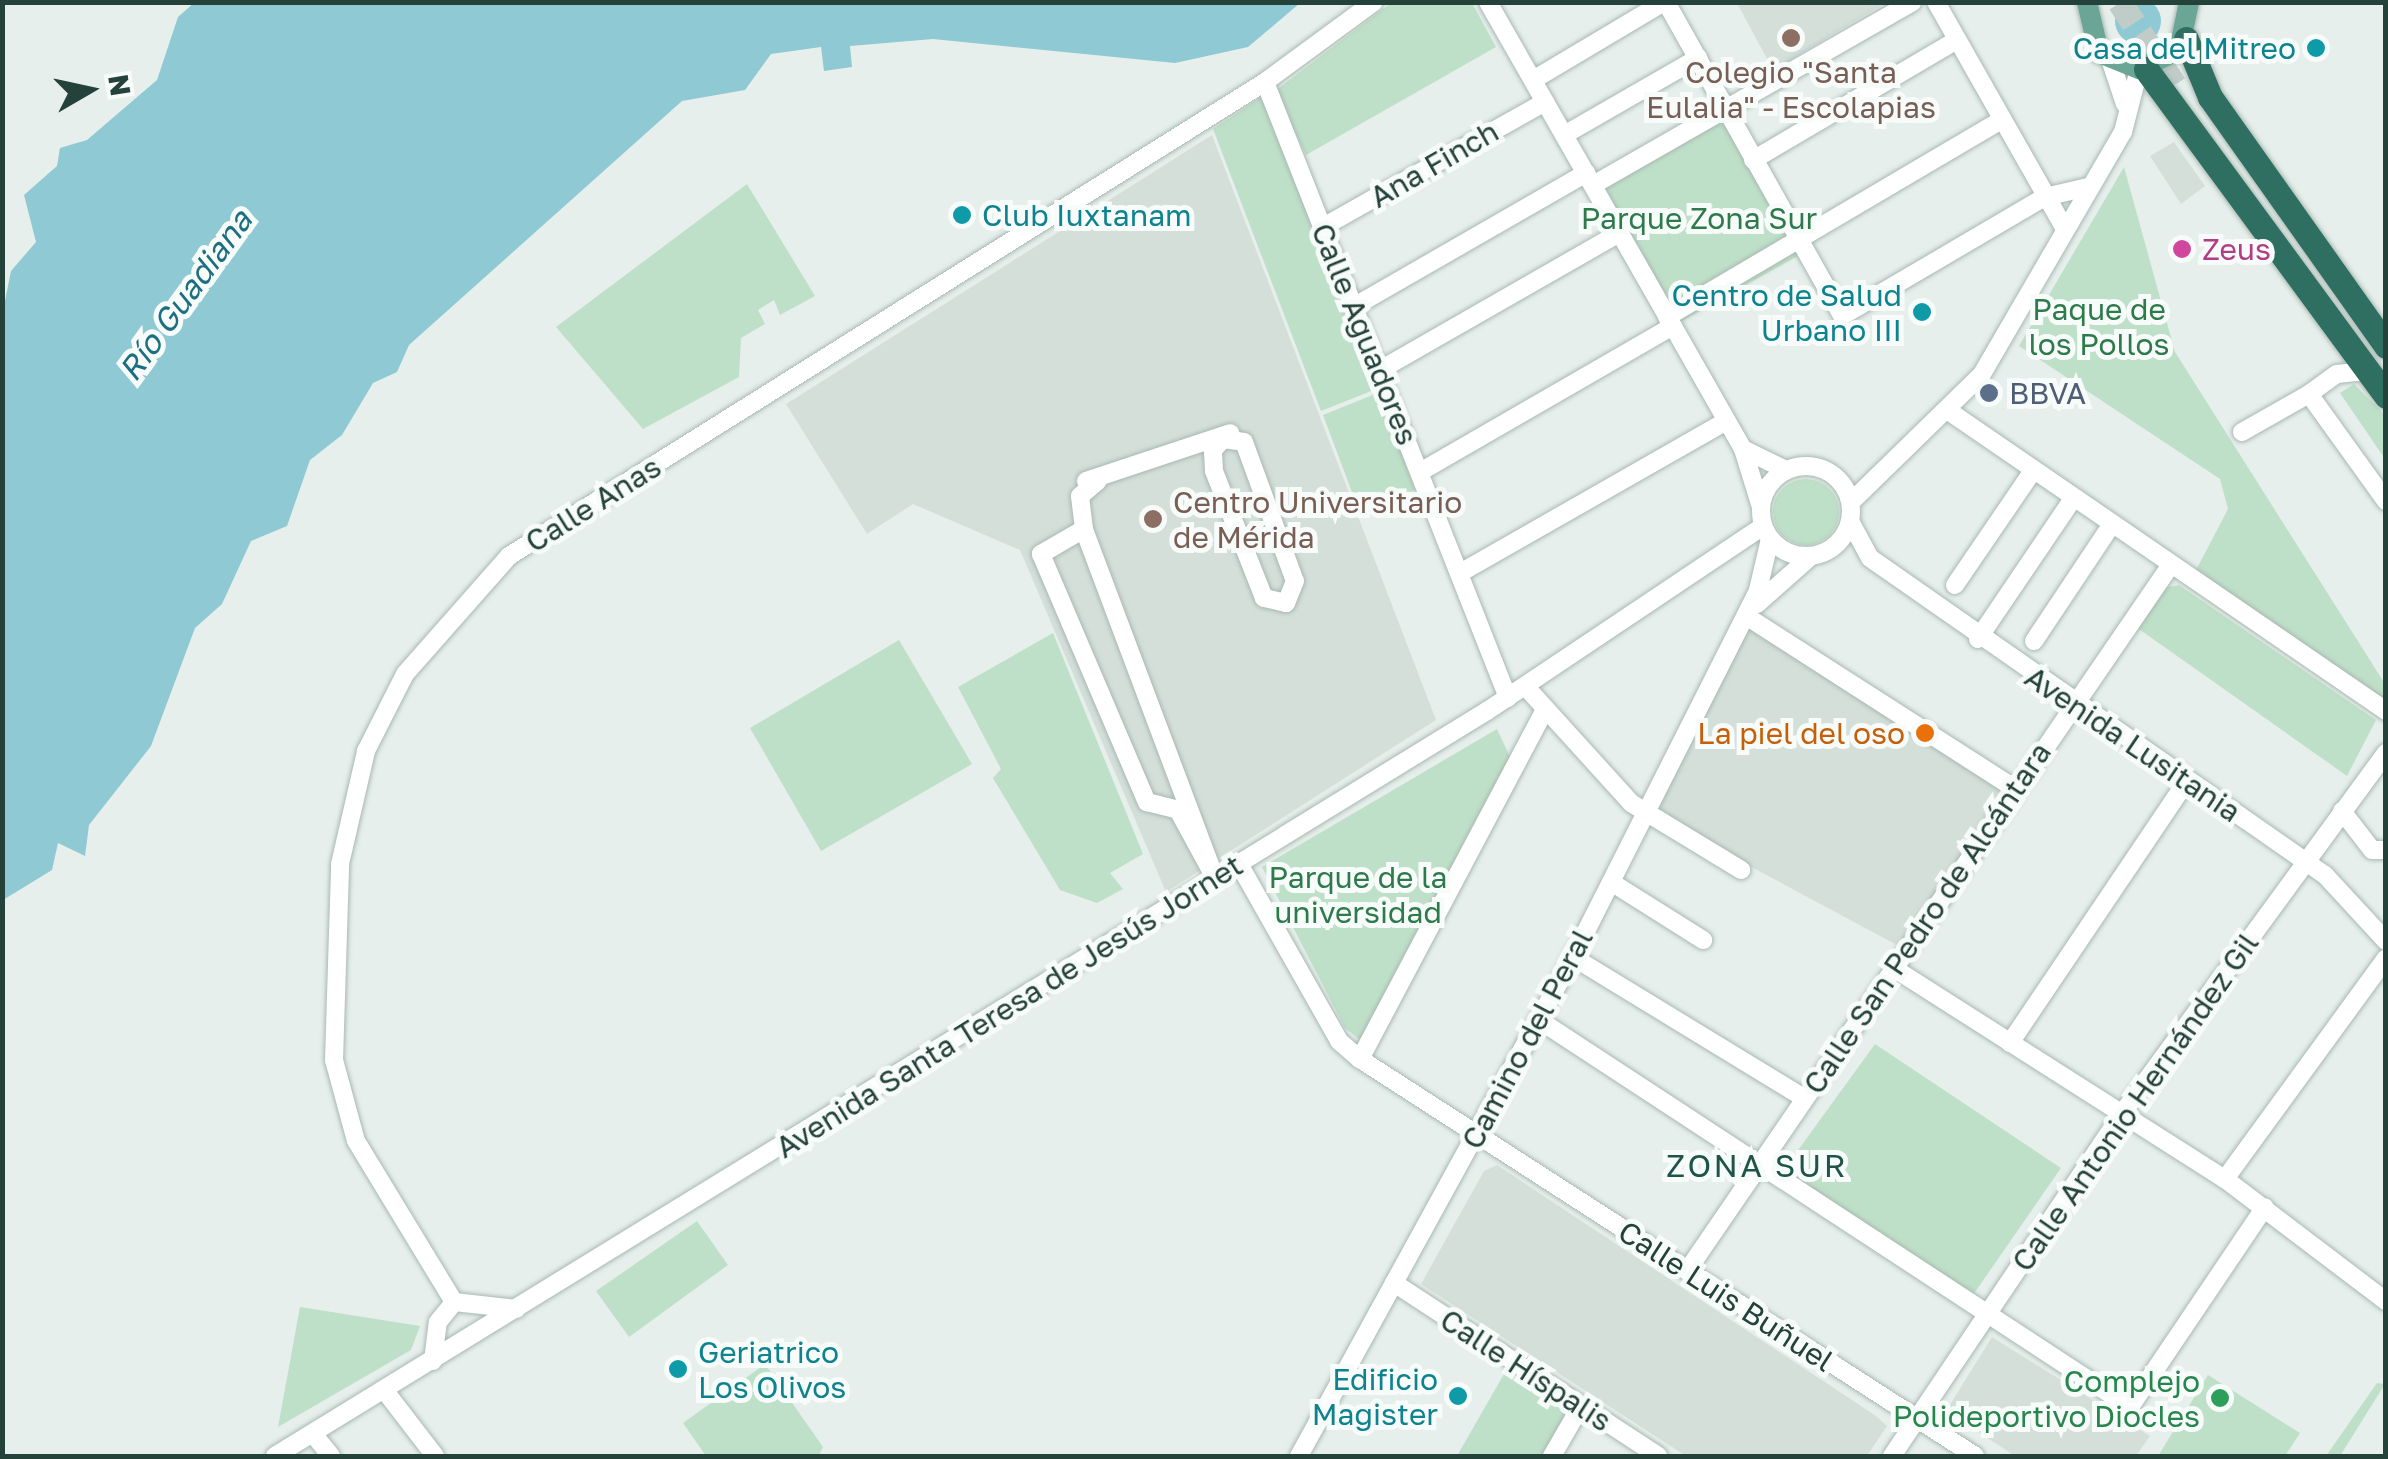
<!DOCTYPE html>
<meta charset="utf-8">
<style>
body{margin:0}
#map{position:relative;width:2388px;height:1459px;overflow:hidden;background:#e6efeb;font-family:"Golos Text",sans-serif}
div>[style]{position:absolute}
.built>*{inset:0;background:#d4dfda}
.green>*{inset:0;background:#bfe0c8}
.round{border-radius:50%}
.water>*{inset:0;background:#8ec9d4}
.highway-tunnel>*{height:25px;margin-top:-12.5px;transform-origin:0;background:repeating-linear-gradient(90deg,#bfccc8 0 25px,transparent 0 37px)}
.roads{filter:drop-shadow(0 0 2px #a8b8b2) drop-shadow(0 0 2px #a8b8b2)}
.minor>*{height:18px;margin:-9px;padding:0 9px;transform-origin:9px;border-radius:9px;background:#fff}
.minor>.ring{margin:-9px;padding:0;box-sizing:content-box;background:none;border:18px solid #fff;border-radius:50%}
.major>*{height:20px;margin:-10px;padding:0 10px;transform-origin:10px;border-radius:10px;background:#6aa596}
.highway>*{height:25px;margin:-12.5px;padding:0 12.5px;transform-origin:12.5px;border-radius:12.5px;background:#2f6f62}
.dots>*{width:28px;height:28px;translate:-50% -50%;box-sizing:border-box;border:5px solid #f7fbf9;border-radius:50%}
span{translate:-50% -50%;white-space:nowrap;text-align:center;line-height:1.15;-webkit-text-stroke:10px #f7fbf9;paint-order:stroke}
.culture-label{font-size:30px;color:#0d838f}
.right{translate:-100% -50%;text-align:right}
.left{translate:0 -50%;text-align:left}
.education-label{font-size:30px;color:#785e54}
.street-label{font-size:30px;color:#24423a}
.park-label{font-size:30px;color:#2d7a4b}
.hotel-label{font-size:30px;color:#b23c85}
.service-label{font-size:30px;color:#4e5e75}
.food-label{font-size:30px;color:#c56008}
.leisure-label{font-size:30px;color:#27864d}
.water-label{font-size:32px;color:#1c6f80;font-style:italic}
.neighbourhood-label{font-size:32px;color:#1f5548;letter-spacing:2.5px}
.frame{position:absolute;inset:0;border:5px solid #24423a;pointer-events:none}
.north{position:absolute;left:40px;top:40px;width:100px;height:100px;-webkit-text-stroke:8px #f7fbf9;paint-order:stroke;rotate:81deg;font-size:28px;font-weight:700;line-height:40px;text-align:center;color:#24423a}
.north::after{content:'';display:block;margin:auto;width:35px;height:45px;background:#24423a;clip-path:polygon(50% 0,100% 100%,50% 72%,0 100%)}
</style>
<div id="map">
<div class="built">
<div style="clip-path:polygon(1737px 3px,1885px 3px,1773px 70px)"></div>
<div style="clip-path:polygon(1212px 135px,1436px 720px,1166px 892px,1020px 550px,913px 504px,867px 534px,786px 404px)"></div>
<div style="clip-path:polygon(2174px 142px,2205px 186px,2181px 204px,2150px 156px)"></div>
<div style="clip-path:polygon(1746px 616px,2015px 789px,1908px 951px,1647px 811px)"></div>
<div style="clip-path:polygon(1497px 1165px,1876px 1416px,1887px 1426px,1867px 1456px,1686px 1456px,1421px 1284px,1484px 1171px)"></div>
<div style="clip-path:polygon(1992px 1337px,2150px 1436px,2136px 1456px,2015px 1456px,1946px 1411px)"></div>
</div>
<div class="green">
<div style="clip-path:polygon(1391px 3px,1472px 3px,1496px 47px,1306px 155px,1275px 91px)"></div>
<div style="clip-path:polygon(1263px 96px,1379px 388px,1321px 411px,1213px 129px)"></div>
<div style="clip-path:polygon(1726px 110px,1805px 252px,1673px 326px,1593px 185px)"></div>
<div style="clip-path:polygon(2124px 167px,2175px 352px,2385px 684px,2385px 701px,2194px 574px,2228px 509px,2220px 479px,2019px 346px)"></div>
<div style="clip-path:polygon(747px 184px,815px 296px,780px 315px,774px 300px,758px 310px,765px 324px,741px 338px,739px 377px,643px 429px,556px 327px)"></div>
<div style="clip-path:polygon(2354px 384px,2385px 415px,2385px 459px,2340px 393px)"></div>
<div style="clip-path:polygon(1380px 392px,1415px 490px,1359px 511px,1323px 415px)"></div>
<div class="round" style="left:1773px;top:479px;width:66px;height:66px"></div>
<div style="clip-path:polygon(2179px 585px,2376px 720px,2347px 776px,2136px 627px,2163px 588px)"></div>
<div style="clip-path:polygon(1053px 633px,1143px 854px,1110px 873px,1123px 889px,1097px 903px,1060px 890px,993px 778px,1001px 769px,958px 687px)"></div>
<div style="clip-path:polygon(899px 640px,972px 764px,821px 851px,750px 728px)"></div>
<div style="clip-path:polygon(1497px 729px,1511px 759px,1364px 1043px,1345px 1028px,1262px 867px)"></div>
<div style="clip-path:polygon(1875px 1044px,2061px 1168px,1973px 1295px,1783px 1171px)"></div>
<div style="clip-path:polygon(697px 1221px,728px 1265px,629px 1337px,596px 1291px)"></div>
<div style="clip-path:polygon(300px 1307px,420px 1326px,411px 1350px,278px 1427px)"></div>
<div style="clip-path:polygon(765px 1364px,823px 1447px,819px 1455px,706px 1456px,683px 1423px)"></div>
<div style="clip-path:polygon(1508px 1367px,1570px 1406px,1542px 1456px,1457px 1456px)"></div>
<div style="clip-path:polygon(2208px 1375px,2300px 1433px,2285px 1456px,2158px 1456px)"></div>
<div style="clip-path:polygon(2377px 1383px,2385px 1384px,2340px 1456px,2326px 1456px)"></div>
</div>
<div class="water">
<div class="round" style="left:2115px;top:-2px;width:46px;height:46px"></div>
<div style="clip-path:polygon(195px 2px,1300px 2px,1300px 3px,1248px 47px,1175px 63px,933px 39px,850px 46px,852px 67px,824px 71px,821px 47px,771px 54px,745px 90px,682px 101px,409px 345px,397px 372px,373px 383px,342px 435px,310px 460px,287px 526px,251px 541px,222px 604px,195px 628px,151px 746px,89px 825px,85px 856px,58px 843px,52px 870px,3px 900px,2px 316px,11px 271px,36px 242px,24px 195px,57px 166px,60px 148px,87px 140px,157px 80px,178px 17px)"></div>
</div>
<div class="highway-tunnel">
<div style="left:2120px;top:2px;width:105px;rotate:56.6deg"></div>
</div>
<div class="roads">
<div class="minor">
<div style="left:1488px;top:2px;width:515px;rotate:60.3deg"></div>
<div style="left:1743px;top:449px;width:61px;rotate:72.8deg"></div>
<div style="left:1666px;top:2px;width:360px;rotate:60.7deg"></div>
<div style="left:1842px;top:316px;width:235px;rotate:-30.4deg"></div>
<div style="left:2045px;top:197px;width:44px;rotate:-13.1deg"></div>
<div style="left:1936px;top:2px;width:261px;rotate:60.4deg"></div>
<div style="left:2111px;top:62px;width:44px;rotate:71.6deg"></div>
<div style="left:1533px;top:80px;width:152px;rotate:-30.8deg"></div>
<div style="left:1265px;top:82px;width:662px;rotate:68.47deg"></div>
<div style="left:1564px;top:135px;width:155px;rotate:-29.9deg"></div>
<div style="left:1753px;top:160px;width:237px;rotate:-30.5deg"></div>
<div style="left:1593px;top:185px;width:368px;rotate:-29.8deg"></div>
<div style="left:1323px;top:227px;width:255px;rotate:-29.4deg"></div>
<div style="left:1355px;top:306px;width:267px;rotate:-29.9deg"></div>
<div style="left:1667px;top:317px;width:389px;rotate:-30.5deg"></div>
<div style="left:1380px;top:370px;width:275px;rotate:-29.8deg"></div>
<div style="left:2309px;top:394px;width:34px;rotate:-36deg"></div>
<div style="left:2337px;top:374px;width:30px;rotate:-6deg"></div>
<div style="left:1950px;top:412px;width:529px;rotate:34.44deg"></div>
<div style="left:2242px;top:432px;width:77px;rotate:-29.6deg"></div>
<div style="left:2309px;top:394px;width:132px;rotate:54.3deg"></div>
<div style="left:1223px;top:439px;width:21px;rotate:8deg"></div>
<div style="left:1244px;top:442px;width:148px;rotate:69.9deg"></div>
<div style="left:1295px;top:581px;width:24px;rotate:112deg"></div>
<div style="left:1286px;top:603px;width:23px;rotate:-167deg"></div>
<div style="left:1264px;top:598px;width:136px;rotate:-111.5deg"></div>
<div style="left:1214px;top:471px;width:21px;rotate:-93deg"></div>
<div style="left:1213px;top:450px;width:15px;rotate:-48deg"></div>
<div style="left:1743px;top:449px;width:48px;rotate:26deg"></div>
<div class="ring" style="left:1761px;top:466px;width:72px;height:72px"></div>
<div style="left:1420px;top:472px;width:292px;rotate:-30deg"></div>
<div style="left:1086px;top:481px;width:152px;rotate:-18.4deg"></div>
<div style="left:1851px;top:502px;width:183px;rotate:-44.3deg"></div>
<div style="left:1982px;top:374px;width:280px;rotate:-59.8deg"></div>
<div style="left:2123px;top:132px;width:65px;rotate:-75.7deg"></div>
<div style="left:1850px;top:521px;width:42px;rotate:61.6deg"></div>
<div style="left:1870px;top:558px;width:555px;rotate:34.87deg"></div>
<div style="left:2325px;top:875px;width:90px;rotate:47.3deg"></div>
<div style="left:1084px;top:529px;width:50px;rotate:149.8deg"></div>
<div style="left:1041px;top:554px;width:270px;rotate:66.9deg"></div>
<div style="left:1147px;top:802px;width:32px;rotate:14deg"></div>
<div style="left:1178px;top:810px;width:77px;rotate:61.4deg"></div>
<div style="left:1215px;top:878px;width:373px;rotate:-110.6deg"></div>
<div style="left:1084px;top:529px;width:33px;rotate:-97deg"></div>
<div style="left:1080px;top:496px;width:23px;rotate:-40deg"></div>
<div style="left:1460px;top:573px;width:307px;rotate:-29.7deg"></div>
<div style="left:1955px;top:585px;width:137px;rotate:-55.7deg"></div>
<div style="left:1757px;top:604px;width:72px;rotate:-41.6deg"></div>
<div style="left:1746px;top:616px;width:320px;rotate:32.7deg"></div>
<div style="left:1978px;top:639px;width:168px;rotate:-55.9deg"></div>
<div style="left:2034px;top:641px;width:137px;rotate:-56.3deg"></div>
<div style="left:1526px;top:687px;width:156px;rotate:47.8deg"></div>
<div style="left:1631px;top:803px;width:129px;rotate:31.3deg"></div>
<div style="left:2342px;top:811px;width:49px;rotate:52.4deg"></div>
<div style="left:2372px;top:850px;width:14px"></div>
<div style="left:1239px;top:864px;width:203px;rotate:60.5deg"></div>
<div style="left:1339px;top:1041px;width:28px;rotate:41deg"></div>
<div style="left:1360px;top:1059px;width:732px;rotate:32.84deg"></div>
<div style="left:1611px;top:882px;width:109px;rotate:32.2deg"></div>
<div style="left:1573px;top:957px;width:271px;rotate:31.4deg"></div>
<div style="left:1895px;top:969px;width:391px;rotate:32.5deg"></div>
<div style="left:2225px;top:1179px;width:202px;rotate:37.2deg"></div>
<div style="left:1539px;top:1020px;width:706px;rotate:33.22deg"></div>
<div style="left:2130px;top:1407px;width:241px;rotate:-56deg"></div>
<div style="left:2010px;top:1043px;width:316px;rotate:-56deg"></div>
<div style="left:1360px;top:1059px;width:391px;rotate:-62.1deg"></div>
<div style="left:2225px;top:1179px;width:273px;rotate:-53.9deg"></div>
<div style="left:1687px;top:1271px;width:855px;rotate:-55.58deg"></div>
<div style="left:1394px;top:1283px;width:316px;rotate:33.2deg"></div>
<div style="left:454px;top:1302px;width:188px;rotate:-121.3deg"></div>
<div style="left:356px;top:1141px;width:84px;rotate:-105.2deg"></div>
<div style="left:334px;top:1060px;width:196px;rotate:-88.2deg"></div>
<div style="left:340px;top:864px;width:116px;rotate:-77deg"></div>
<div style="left:366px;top:751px;width:86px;rotate:-63.1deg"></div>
<div style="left:405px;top:674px;width:157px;rotate:-48.6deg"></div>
<div style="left:509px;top:556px;width:892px;rotate:-32.09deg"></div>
<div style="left:1265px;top:82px;width:135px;rotate:-36.3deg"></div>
<div style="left:433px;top:1361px;width:39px;rotate:-83deg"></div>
<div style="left:438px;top:1322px;width:26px;rotate:-51deg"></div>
<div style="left:454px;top:1302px;width:63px;rotate:6.3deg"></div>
<div style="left:385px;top:1391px;width:82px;rotate:52.4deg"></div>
<div style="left:314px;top:1435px;width:27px;rotate:51deg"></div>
<div style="left:275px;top:1456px;width:1423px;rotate:-31.58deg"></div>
<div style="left:1487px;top:711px;width:332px;rotate:-33.8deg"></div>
<div style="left:1299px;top:1456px;width:569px;rotate:-61.23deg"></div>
<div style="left:1573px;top:957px;width:411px;rotate:-63.2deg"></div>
<div style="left:1758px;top:590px;width:52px;rotate:-76.8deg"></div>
<div style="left:1552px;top:1456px;width:58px;rotate:-59.9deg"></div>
<div style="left:1892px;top:1456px;width:411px;rotate:-56.1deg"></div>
<div style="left:2121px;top:1115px;width:449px;rotate:-53.8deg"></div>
</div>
<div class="major">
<div style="left:2087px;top:2px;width:52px;rotate:76.8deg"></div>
<div style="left:2099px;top:53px;width:43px;rotate:21.8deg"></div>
<div style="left:2139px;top:69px;width:44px;rotate:-25.4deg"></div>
<div style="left:2179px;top:50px;width:49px;rotate:-78.2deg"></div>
</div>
<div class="highway">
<div style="left:2186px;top:39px;width:63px;rotate:67.5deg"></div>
<div style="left:2210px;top:97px;width:305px;rotate:54.7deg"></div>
<div style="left:2146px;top:69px;width:406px;rotate:53.7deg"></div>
</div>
</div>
<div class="dots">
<div style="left:1791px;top:38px;background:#8d6e63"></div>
<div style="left:2316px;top:48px;background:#0f9aa8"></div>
<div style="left:962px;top:215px;background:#0f9aa8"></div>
<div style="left:2182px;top:249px;background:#d1479c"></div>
<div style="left:1922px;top:312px;background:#0f9aa8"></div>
<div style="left:1989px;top:393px;background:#5c6f8a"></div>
<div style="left:1153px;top:519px;background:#8d6e63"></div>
<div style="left:1925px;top:733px;background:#e8710a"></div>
<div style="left:678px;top:1369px;background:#0f9aa8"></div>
<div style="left:1458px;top:1396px;background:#0f9aa8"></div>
<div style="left:2220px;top:1398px;background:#2e9e5b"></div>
</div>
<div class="culture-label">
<span class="right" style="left:2296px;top:48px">Casa del Mitreo</span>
<span class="left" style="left:982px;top:215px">Club Iuxtanam</span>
<span class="right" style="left:1902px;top:312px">Centro de Salud<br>Urbano III</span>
<span class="left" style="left:698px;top:1369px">Geriatrico<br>Los Olivos</span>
<span class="right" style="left:1438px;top:1396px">Edificio<br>Magister</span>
</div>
<div class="education-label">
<span style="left:1791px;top:89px">Colegio "Santa<br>Eulalia" - Escolapias</span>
<span class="left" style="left:1173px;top:519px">Centro Universitario<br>de Mérida</span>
</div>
<div class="street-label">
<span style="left:1434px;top:164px;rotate:-30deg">Ana Finch</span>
<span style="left:1365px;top:334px;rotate:68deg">Calle Aguadores</span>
<span style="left:593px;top:504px;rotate:-32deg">Calle Anas</span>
<span style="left:2133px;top:744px;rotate:34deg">Avenida Lusitania</span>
<span style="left:1927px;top:918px;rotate:-56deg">Calle San Pedro de Alcántara</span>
<span style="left:1009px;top:1006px;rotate:-32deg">Avenida Santa Teresa de Jesús Jornet</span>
<span style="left:1527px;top:1039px;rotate:-62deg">Camino del Peral</span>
<span style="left:2135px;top:1102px;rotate:-55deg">Calle Antonio Hernández Gil</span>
<span style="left:1726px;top:1296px;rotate:33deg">Calle Luis Buñuel</span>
<span style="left:1526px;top:1370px;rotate:33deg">Calle Híspalis</span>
</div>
<div class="park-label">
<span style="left:1699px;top:218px">Parque Zona Sur</span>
<span style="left:2099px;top:326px">Paque de<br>los Pollos</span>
<span style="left:1358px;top:894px">Parque de la<br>universidad</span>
</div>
<div class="hotel-label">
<span class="left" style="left:2202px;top:249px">Zeus</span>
</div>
<div class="service-label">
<span class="left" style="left:2009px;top:393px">BBVA</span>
</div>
<div class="food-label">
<span class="right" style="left:1905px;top:733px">La piel del oso</span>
</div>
<div class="leisure-label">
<span class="right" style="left:2200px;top:1398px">Complejo<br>Polideportivo Diocles</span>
</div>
<div class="water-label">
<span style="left:185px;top:295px;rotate:-54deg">Río Guadiana</span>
</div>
<div class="neighbourhood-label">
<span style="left:1757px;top:1165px">ZONA SUR</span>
</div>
<div class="frame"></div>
<div class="north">N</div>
</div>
